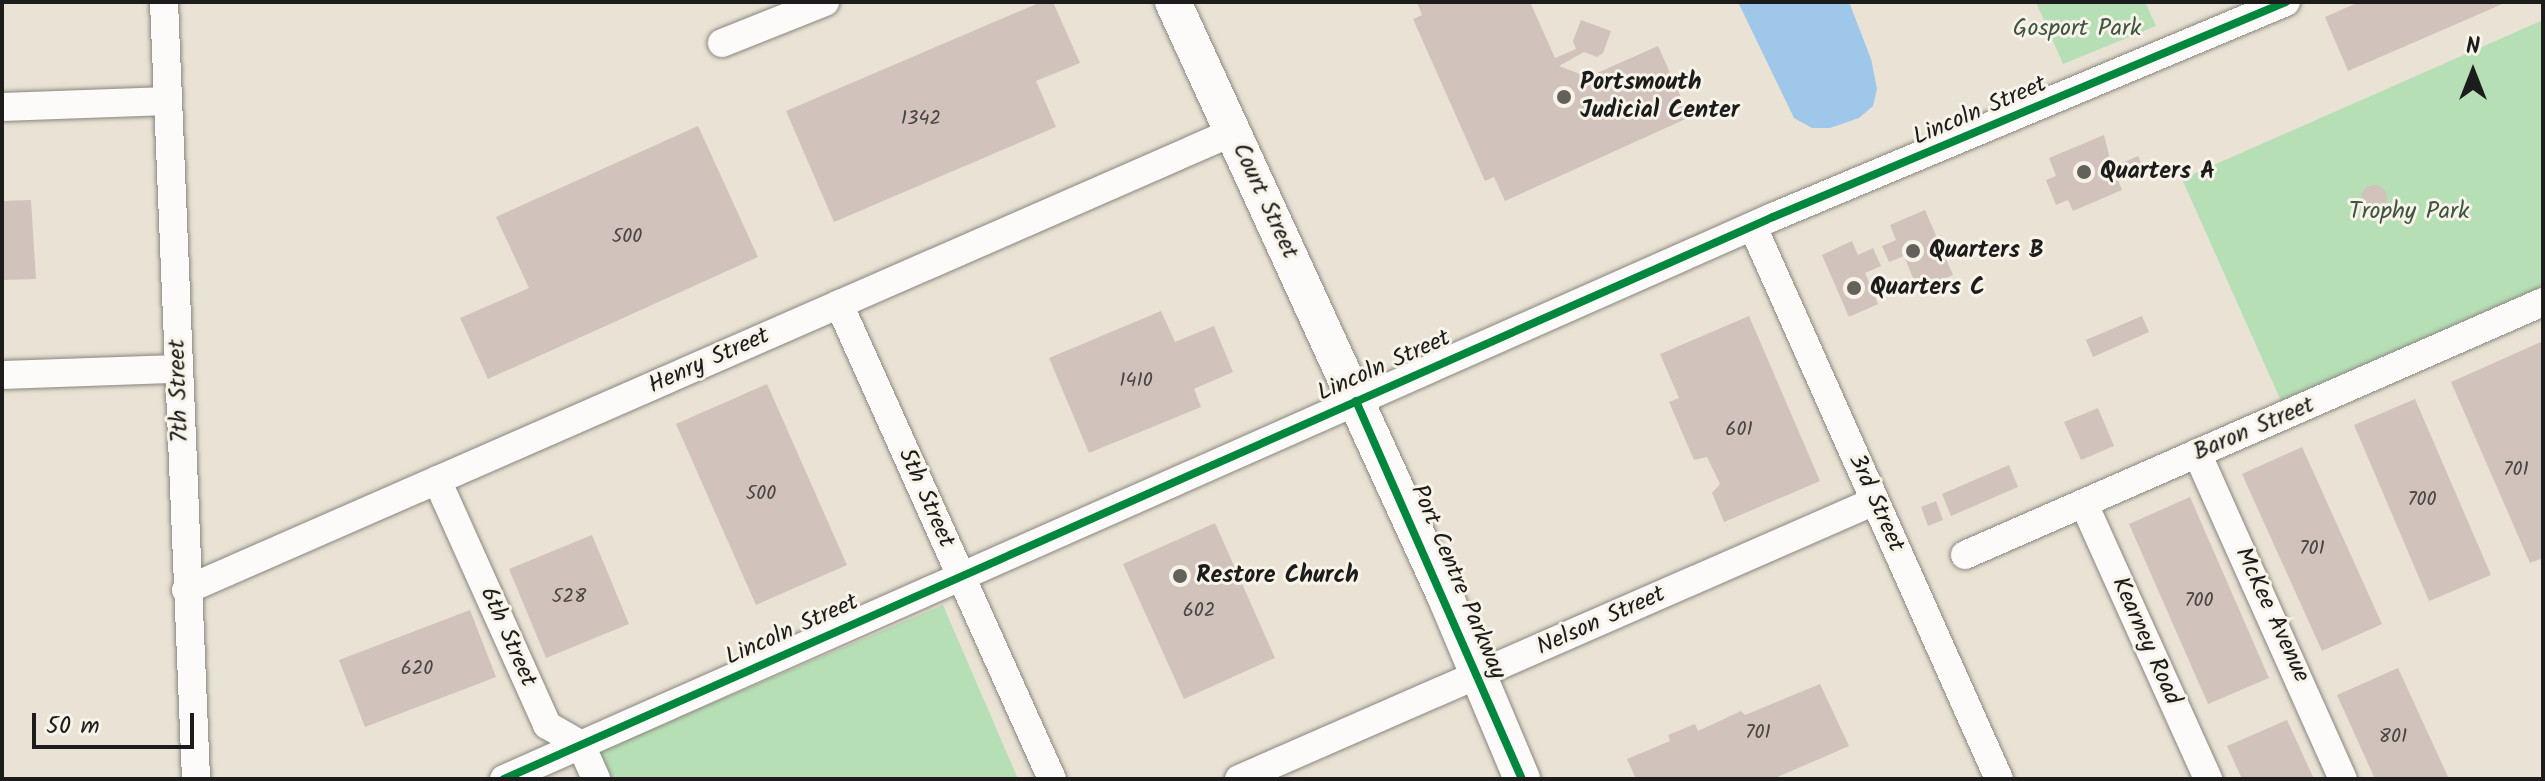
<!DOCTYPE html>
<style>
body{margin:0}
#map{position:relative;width:2545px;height:781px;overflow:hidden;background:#e9e2d5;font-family:Kalam,sans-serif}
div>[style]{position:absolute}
.green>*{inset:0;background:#b7dfb6}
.water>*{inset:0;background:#9fc7e9}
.building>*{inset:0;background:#d2c2bc}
.round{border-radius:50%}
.roads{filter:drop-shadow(0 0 2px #89867f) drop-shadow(0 0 2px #89867f)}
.minor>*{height:28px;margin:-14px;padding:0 14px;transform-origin:14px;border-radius:14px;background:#fcfbf9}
.major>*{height:36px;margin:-18px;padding:0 18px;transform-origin:18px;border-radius:18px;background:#fcfbf9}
.cycleway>*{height:8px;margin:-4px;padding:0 4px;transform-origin:4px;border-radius:4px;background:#00873e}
.dots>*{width:22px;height:22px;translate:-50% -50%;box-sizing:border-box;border:4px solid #f7f3e8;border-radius:50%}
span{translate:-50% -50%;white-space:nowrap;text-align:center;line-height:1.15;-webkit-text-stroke:6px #f7f3e8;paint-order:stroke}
.number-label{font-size:20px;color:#4a4644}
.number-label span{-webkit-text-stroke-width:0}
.park-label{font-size:24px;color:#3e5642}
.poi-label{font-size:24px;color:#1c1c1c;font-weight:700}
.left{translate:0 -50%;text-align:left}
.street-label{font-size:24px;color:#1c1c1c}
.frame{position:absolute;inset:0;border:4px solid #1c1c1c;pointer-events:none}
.north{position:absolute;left:2433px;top:32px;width:80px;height:80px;-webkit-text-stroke:6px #f7f3e8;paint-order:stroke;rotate:0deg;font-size:22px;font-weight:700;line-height:32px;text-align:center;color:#1c1c1c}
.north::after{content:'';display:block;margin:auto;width:28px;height:36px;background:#1c1c1c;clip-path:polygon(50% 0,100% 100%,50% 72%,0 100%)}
.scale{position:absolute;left:32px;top:713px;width:162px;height:36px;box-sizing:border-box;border:4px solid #1c1c1c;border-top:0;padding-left:10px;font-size:24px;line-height:28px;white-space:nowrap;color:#1c1c1c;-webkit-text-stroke:6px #f7f3e8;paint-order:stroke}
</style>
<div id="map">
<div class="green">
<div style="clip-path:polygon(2036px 2px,2145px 2px,2156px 26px,2063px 64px)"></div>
<div style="clip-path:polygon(2543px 20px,2543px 286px,2281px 401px,2182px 179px)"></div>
<div style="clip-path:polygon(943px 605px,1018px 779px,612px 779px,600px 751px)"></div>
</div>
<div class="water">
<div style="clip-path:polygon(1738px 2px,1849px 2px,1871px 59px,1877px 89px,1873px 106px,1859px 118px,1830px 128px,1812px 128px,1794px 118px)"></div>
</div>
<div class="building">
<div style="clip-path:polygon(1041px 2px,1053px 2px,1080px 63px,1036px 81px,1056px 127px,834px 222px,786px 111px)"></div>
<div style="clip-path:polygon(1417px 2px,1530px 2px,1555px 58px,1576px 49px,1573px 41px,1581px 20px,1611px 31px,1603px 53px,1597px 57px,1584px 52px,1559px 66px,1588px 77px,1658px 46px,1690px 117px,1505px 201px,1494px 177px,1485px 181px,1413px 19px,1422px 15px)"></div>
<div style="clip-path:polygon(2359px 2px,2507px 2px,2348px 71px,2325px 17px)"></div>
<div style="clip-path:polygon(698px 126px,758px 257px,488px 379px,460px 318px,529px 288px,496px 217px)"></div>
<div style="clip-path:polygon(2104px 135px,2112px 167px,2138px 156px,2143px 166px,2117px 177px,2122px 190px,2073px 211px,2068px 200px,2056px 205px,2046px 180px,2056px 176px,2049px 158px)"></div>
<div class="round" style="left:2361px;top:185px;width:26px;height:26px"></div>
<div style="clip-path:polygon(31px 200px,36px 279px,2px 280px,2px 201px)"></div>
<div style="clip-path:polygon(1925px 210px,1953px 275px,1918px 290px,1904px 256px,1889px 262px,1882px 246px,1896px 240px,1890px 225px)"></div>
<div style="clip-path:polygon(1852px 241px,1858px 255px,1873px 248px,1881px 266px,1865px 273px,1878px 304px,1849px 317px,1822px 255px)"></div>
<div style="clip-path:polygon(1161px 311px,1175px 342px,1214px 326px,1233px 372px,1194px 389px,1201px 407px,1089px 453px,1049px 358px)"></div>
<div style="clip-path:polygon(1749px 316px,1820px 481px,1724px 522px,1712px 493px,1720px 484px,1707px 457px,1694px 460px,1669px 402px,1679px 398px,1660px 354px)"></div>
<div style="clip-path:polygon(2142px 316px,2149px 332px,2093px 357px,2086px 340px)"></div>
<div style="clip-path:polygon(2543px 341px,2543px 558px,2530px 563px,2451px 382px)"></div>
<div style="clip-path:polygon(767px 384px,847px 565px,756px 605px,676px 424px)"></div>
<div style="clip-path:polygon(2415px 399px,2491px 575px,2429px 601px,2354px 425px)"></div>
<div style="clip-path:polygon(2098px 408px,2114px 446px,2081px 460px,2064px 422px)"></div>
<div style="clip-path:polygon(2302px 447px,2382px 624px,2322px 651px,2242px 474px)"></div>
<div style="clip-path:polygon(2009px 465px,2018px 487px,1951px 516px,1942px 494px)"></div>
<div style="clip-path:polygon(2190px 497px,2269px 678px,2208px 704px,2129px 524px)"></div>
<div style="clip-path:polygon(1936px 501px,1943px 520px,1928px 526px,1921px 507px)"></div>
<div style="clip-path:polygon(1215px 523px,1275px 658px,1184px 699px,1123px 564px)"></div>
<div style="clip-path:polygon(592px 535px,629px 624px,546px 658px,509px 569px)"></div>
<div style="clip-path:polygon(470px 610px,496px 677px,365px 727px,339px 660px)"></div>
<div style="clip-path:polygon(2398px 668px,2449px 779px,2375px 779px,2337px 695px)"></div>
<div style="clip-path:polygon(1820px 684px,1849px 746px,1773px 779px,1636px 779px,1627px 759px,1670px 741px,1668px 735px,1695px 724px,1698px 731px,1741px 711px,1745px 715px)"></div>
<div style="clip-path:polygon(2287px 720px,2314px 779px,2242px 779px,2227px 746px)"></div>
</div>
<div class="roads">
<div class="minor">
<div style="left:164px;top:2px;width:778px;rotate:87.64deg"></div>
<div style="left:722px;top:43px;width:111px;rotate:-21.7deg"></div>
<div style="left:2px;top:107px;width:166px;rotate:-2.1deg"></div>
<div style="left:1753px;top:227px;width:604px;rotate:65.98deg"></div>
<div style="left:839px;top:304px;width:521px;rotate:65.85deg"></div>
<div style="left:2px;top:375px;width:176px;rotate:-2deg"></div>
<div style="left:2197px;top:453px;width:357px;rotate:65.9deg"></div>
<div style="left:437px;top:480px;width:269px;rotate:65.8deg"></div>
<div style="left:547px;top:725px;width:39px;rotate:30deg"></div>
<div style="left:581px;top:745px;width:37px;rotate:66deg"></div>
<div style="left:2084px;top:504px;width:302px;rotate:65.7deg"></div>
<div style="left:1965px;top:555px;width:631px;rotate:-23.64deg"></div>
<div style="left:186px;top:590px;width:1143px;rotate:-23.63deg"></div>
<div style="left:504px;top:779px;width:1388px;rotate:-23.89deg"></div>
<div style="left:1773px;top:217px;width:556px;rotate:-22.74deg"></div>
<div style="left:1239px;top:779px;width:694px;rotate:-23.61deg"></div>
</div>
<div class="major">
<div style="left:1173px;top:2px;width:656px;rotate:65.39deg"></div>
<div style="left:1446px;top:598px;width:196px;rotate:67.2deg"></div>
</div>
</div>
<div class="cycleway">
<div style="left:1356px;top:401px;width:413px;rotate:66.3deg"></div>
<div style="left:504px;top:779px;width:1388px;rotate:-23.89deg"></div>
<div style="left:1773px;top:217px;width:556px;rotate:-22.74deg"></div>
</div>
<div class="dots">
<div style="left:1564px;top:97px;background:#64615d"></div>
<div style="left:2084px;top:172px;background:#64615d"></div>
<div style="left:1913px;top:251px;background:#64615d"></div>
<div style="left:1854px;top:288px;background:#64615d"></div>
<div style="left:1180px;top:576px;background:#64615d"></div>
</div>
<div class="number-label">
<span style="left:921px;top:119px">1342</span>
<span style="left:627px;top:237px">500</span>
<span style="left:1136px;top:381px">1410</span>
<span style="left:1739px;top:430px">601</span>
<span style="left:2516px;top:470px">701</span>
<span style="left:761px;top:494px">500</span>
<span style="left:2422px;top:500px">700</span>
<span style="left:2312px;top:549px">701</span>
<span style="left:569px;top:597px">528</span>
<span style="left:2199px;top:601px">700</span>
<span style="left:1199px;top:611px">602</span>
<span style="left:417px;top:669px">620</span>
<span style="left:1758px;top:733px">701</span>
<span style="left:2393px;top:737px">801</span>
</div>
<div class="park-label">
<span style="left:2077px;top:29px">Gosport Park</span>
<span style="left:2409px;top:212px">Trophy Park</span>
</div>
<div class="poi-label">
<span class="left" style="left:1580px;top:97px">Portsmouth<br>Judicial Center</span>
<span class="left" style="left:2100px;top:172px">Quarters A</span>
<span class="left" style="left:1929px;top:251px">Quarters B</span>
<span class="left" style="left:1870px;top:288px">Quarters C</span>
<span class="left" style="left:1196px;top:576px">Restore Church</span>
</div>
<div class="street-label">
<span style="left:1980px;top:111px;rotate:-23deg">Lincoln Street</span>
<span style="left:1265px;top:201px;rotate:65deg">Court Street</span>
<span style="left:709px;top:361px;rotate:-24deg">Henry Street</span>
<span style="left:1384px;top:366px;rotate:-24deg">Lincoln Street</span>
<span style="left:179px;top:391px;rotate:-92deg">7th Street</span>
<span style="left:2254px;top:429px;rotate:-23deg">Baron Street</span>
<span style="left:926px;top:498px;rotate:66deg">5th Street</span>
<span style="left:1876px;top:503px;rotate:66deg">3rd Street</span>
<span style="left:1458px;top:582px;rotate:67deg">Port Centre Parkway</span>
<span style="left:2272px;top:615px;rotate:65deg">McKee Avenue</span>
<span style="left:1601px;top:621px;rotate:-24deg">Nelson Street</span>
<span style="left:792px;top:630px;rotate:-24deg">Lincoln Street</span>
<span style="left:508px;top:637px;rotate:66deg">6th Street</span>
<span style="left:2146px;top:641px;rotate:66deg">Kearney Road</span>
</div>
<div class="frame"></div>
<div class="north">N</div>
<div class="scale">50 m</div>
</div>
